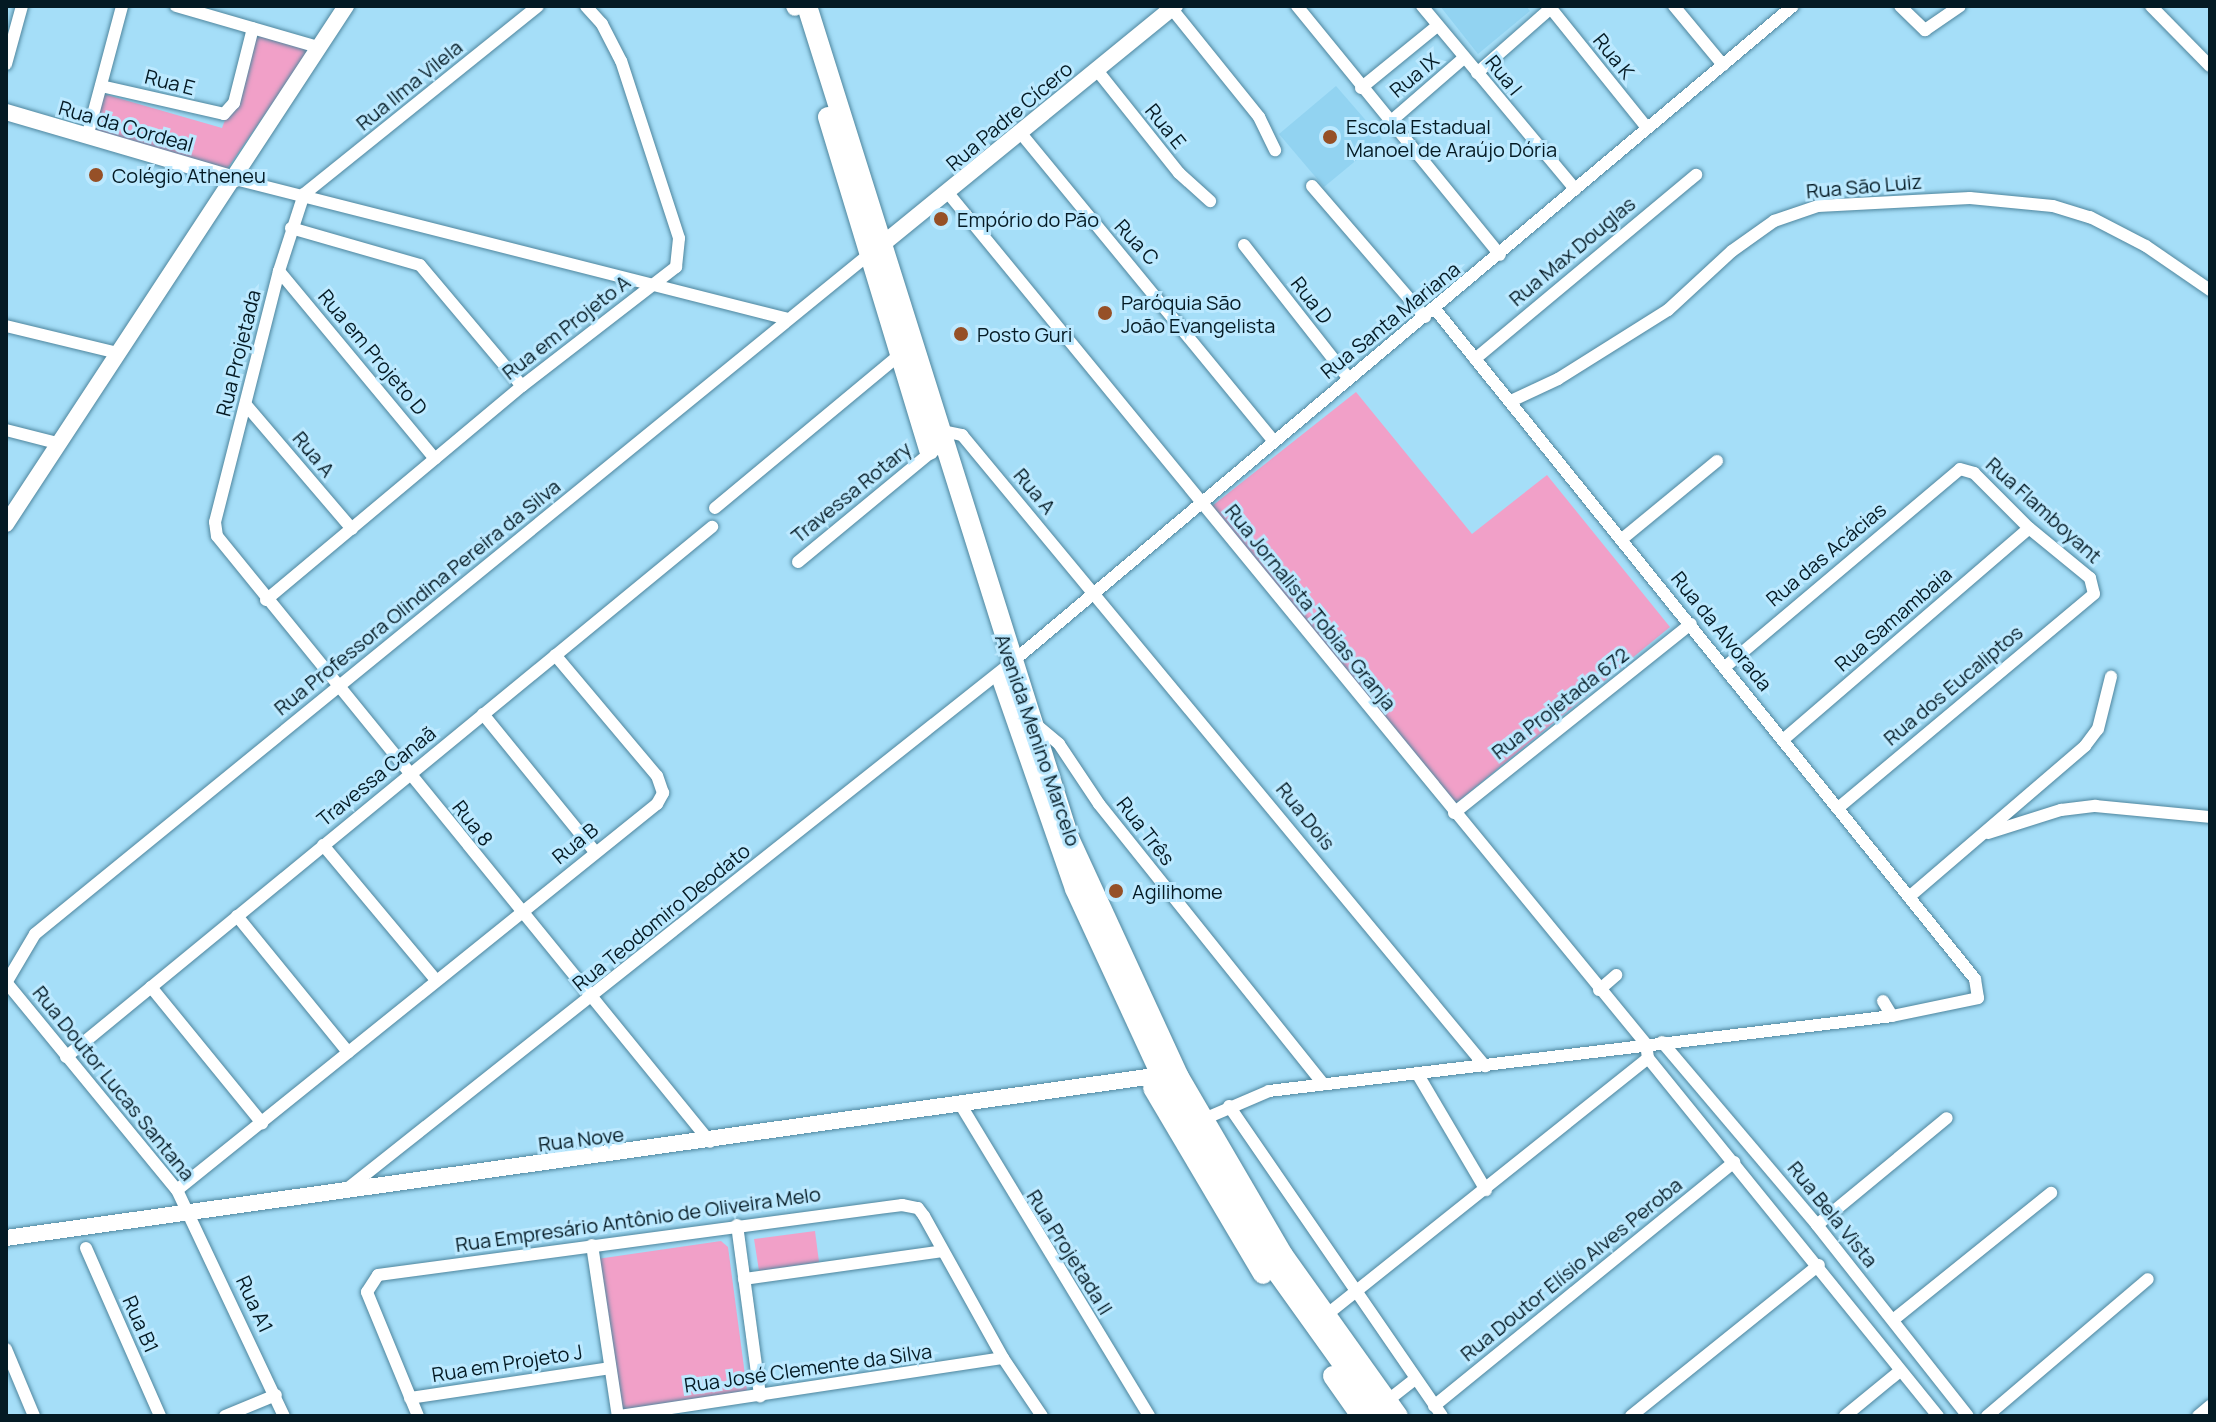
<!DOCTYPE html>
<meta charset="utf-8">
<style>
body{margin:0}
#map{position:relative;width:2216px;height:1422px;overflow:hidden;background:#a5def8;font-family:Manrope,sans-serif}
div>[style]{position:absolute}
.built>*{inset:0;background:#92d3f1}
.green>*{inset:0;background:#f1a0c8}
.roads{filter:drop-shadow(0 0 2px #4f869e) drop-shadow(0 0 2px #4f869e)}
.minor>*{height:12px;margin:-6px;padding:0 6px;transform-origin:6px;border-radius:6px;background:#fff}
.tertiary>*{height:16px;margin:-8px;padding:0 8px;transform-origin:8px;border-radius:8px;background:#fff}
.primary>*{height:20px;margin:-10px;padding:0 10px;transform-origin:10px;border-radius:10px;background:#fff}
.dots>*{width:22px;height:22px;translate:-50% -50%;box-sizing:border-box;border:4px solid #bce9ff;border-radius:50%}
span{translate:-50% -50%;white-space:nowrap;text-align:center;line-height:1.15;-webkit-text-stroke:6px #bce9ff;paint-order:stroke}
.street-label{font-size:20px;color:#041a24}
.poi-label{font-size:20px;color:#041a24}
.left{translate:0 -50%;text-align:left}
.frame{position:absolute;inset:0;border:8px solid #041a24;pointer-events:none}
</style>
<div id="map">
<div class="built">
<div style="clip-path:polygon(1440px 6px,1526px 6px,1530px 11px,1478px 54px)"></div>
<div style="clip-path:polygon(1336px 86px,1382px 139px,1324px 187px,1279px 134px)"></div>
</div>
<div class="green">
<div style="clip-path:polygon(258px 33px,309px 50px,225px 172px,92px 136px,104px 94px,222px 128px)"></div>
<div style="clip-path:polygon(1356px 392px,1472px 534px,1547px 475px,1670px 627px,1456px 803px,1207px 510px)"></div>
<div style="clip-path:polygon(815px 1231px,819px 1262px,759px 1271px,754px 1239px)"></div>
<div style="clip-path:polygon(721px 1241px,728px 1247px,747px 1390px,739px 1399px,625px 1415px,614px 1407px,597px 1259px)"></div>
</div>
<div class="roads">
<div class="minor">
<div style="left:176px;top:6px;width:148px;rotate:16.1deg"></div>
<div style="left:538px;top:6px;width:300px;rotate:141.2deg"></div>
<div style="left:304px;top:194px;width:81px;rotate:108deg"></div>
<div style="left:279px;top:271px;width:259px;rotate:104.3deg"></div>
<div style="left:215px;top:522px;width:14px;rotate:82deg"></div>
<div style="left:217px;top:536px;width:781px;rotate:50.87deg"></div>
<div style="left:1297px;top:6px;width:321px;rotate:50.8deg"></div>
<div style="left:1422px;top:6px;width:239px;rotate:50.1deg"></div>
<div style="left:1549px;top:6px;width:156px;rotate:51.2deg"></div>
<div style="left:1674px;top:6px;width:77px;rotate:50.3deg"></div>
<div style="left:1900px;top:6px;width:35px;rotate:44deg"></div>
<div style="left:1925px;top:30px;width:42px;rotate:-34.4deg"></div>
<div style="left:2151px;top:6px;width:84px;rotate:45.5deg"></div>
<div style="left:1172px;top:9px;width:139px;rotate:51.1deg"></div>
<div style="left:1259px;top:117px;width:37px;rotate:64deg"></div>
<div style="left:6px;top:64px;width:60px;rotate:-74.6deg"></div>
<div style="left:1096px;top:69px;width:133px;rotate:51.4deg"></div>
<div style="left:1179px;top:173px;width:42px;rotate:42.1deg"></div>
<div style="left:1477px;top:73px;width:98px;rotate:-41.3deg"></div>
<div style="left:101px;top:86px;width:126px;rotate:12.8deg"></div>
<div style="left:224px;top:114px;width:15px;rotate:-48deg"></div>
<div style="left:234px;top:103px;width:77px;rotate:-75.8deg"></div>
<div style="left:1361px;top:88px;width:98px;rotate:-39.2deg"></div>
<div style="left:1390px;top:122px;width:98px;rotate:-40.9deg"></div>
<div style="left:1019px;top:131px;width:400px;rotate:50.6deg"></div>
<div style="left:87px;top:137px;width:136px;rotate:-75deg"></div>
<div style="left:235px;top:179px;width:570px;rotate:14.21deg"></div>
<div style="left:1312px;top:186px;width:173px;rotate:49.2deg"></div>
<div style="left:948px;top:193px;width:1101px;rotate:50.64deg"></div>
<div style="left:291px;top:228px;width:134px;rotate:16deg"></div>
<div style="left:420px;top:265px;width:158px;rotate:49.9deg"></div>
<div style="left:1244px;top:245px;width:170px;rotate:51.9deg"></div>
<div style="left:279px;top:271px;width:244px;rotate:50.3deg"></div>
<div style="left:6px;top:326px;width:115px;rotate:13.6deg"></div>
<div style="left:1475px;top:359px;width:288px;rotate:-39.8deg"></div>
<div style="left:1511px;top:401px;width:52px;rotate:-25.1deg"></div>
<div style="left:1558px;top:379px;width:130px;rotate:-32.1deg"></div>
<div style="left:1668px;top:310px;width:87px;rotate:-42.7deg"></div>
<div style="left:1732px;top:251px;width:52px;rotate:-35.5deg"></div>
<div style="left:1774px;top:221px;width:46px;rotate:-18.8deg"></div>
<div style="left:1818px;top:206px;width:152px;rotate:-3deg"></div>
<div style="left:1970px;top:198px;width:83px;rotate:5.5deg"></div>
<div style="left:2053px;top:206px;width:39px;rotate:17deg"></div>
<div style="left:2090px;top:217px;width:63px;rotate:27.4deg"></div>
<div style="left:2146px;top:246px;width:78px;rotate:34.5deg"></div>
<div style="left:246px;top:405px;width:163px;rotate:49.5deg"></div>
<div style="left:6px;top:430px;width:53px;rotate:14.3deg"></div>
<div style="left:938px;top:430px;width:25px;rotate:12deg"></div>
<div style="left:962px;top:435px;width:820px;rotate:50.35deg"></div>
<div style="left:715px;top:508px;width:239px;rotate:-39.7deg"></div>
<div style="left:1622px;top:539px;width:123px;rotate:-39.4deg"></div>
<div style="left:798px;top:562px;width:171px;rotate:-39.5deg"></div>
<div style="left:266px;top:600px;width:334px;rotate:-39.9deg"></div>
<div style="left:522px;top:386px;width:195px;rotate:-37.7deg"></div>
<div style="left:676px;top:267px;width:29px;rotate:-84deg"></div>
<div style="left:679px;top:238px;width:186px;rotate:-108.1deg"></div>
<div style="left:621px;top:61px;width:42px;rotate:-117.2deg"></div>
<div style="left:602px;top:24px;width:24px;rotate:-132deg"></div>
<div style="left:1725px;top:667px;width:307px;rotate:-40.1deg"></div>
<div style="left:1960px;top:469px;width:15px;rotate:16deg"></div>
<div style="left:1974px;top:473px;width:78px;rotate:45deg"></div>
<div style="left:2029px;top:528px;width:79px;rotate:39.3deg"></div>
<div style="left:2090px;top:578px;width:16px;rotate:76deg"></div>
<div style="left:2094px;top:594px;width:334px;rotate:140.1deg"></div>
<div style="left:483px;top:714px;width:178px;rotate:50.9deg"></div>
<div style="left:1033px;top:722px;width:34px;rotate:40deg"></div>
<div style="left:1059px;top:744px;width:72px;rotate:56.3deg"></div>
<div style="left:1099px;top:804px;width:359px;rotate:51.3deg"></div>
<div style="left:1784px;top:739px;width:323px;rotate:-40.7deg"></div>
<div style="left:1454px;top:813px;width:303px;rotate:-38.6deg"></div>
<div style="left:1988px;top:833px;width:77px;rotate:-17.5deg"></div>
<div style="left:2061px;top:810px;width:35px;rotate:-7deg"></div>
<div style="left:2096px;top:806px;width:115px;rotate:5.5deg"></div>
<div style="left:323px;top:845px;width:176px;rotate:50.1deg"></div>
<div style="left:1909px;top:897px;width:232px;rotate:-40.6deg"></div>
<div style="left:2085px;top:746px;width:21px;rotate:-53deg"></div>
<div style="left:2098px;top:729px;width:54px;rotate:-76deg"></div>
<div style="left:237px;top:916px;width:176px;rotate:50.8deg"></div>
<div style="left:6px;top:982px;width:269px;rotate:50.6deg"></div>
<div style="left:177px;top:1190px;width:250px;rotate:64.7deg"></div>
<div style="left:6px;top:983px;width:57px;rotate:-59.4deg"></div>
<div style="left:35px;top:934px;width:1075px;rotate:-39.18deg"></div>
<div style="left:151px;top:987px;width:176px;rotate:50.8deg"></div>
<div style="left:1599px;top:990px;width:23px;rotate:-41deg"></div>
<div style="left:1883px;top:1001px;width:17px;rotate:59deg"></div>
<div style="left:1662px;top:1042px;width:240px;rotate:49.7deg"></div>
<div style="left:1817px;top:1225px;width:243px;rotate:51.7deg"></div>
<div style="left:66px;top:1057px;width:836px;rotate:-39.37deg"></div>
<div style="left:1648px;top:1058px;width:461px;rotate:51deg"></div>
<div style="left:1417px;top:1073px;width:136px;rotate:59.5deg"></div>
<div style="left:1229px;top:1106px;width:376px;rotate:55.5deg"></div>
<div style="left:962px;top:1107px;width:361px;rotate:58.8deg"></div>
<div style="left:1204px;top:1119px;width:71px;rotate:-23.3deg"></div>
<div style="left:1269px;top:1091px;width:627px;rotate:-6.86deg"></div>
<div style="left:1892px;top:1016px;width:88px;rotate:-11.8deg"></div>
<div style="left:1978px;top:998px;width:19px;rotate:-99deg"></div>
<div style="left:1975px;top:979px;width:861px;rotate:-128.87deg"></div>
<div style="left:347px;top:1189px;width:847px;rotate:-38.39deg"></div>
<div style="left:1011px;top:663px;width:1021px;rotate:-40.04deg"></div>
<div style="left:177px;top:1190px;width:616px;rotate:-38.81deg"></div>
<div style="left:657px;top:804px;width:13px;rotate:-61deg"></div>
<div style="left:663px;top:793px;width:18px;rotate:-109deg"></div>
<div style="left:657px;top:776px;width:158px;rotate:-130.1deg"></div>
<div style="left:737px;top:1225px;width:173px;rotate:82.3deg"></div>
<div style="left:1817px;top:1225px;width:168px;rotate:-39.5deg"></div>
<div style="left:592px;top:1245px;width:173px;rotate:81.4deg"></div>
<div style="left:86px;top:1248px;width:184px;rotate:66.2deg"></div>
<div style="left:744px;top:1279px;width:200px;rotate:-8deg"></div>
<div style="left:1325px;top:1316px;width:413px;rotate:-38.6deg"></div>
<div style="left:1648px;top:1058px;width:7px;rotate:-98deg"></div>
<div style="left:1893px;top:1320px;width:203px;rotate:-38.8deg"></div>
<div style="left:6px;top:1349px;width:73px;rotate:67.3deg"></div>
<div style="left:410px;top:1398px;width:202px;rotate:-8.5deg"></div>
<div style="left:1387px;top:1401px;width:36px;rotate:-38deg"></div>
<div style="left:1434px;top:1406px;width:387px;rotate:-39.1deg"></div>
<div style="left:225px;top:1416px;width:55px;rotate:-22.4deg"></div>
<div style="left:418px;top:1416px;width:134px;rotate:-112.4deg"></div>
<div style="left:367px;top:1292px;width:20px;rotate:-57deg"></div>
<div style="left:378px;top:1275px;width:529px;rotate:-7.61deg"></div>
<div style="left:902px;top:1205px;width:16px;rotate:11deg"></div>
<div style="left:918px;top:1208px;width:10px;rotate:53deg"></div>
<div style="left:924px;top:1216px;width:162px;rotate:60.9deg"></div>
<div style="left:1003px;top:1358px;width:70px;rotate:56.1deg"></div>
<div style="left:619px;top:1416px;width:388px;rotate:-8.6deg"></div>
<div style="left:1631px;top:1416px;width:241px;rotate:-38.8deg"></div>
<div style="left:1845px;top:1416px;width:71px;rotate:-39.3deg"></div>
<div style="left:1987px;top:1416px;width:211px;rotate:-40.4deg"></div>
<div style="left:2198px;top:1416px;width:16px;rotate:-40deg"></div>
</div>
<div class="tertiary">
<div style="left:794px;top:6px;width:2px;rotate:63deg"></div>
<div style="left:6px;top:112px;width:239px;rotate:16.3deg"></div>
<div style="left:873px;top:252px;width:390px;rotate:-39.2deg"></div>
<div style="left:6px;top:524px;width:620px;rotate:-56.72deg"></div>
<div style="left:6px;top:1238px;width:1166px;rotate:-8.03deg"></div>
</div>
<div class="primary">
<div style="left:807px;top:6px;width:872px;rotate:72.52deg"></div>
<div style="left:1069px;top:838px;width:263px;rotate:65.3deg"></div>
<div style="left:1179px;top:1077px;width:206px;rotate:59.7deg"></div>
<div style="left:1283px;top:1255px;width:198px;rotate:54.5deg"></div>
<div style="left:828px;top:117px;width:348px;rotate:73.1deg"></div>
<div style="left:1002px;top:679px;width:222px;rotate:70.8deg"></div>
<div style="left:1075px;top:889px;width:205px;rotate:65.2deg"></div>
<div style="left:1161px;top:1075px;width:219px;rotate:59.8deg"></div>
<div style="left:1271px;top:1264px;width:187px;rotate:54.4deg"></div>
<div style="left:1153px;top:1088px;width:216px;rotate:59.4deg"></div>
<div style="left:1333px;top:1376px;width:49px;rotate:55deg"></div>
</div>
</div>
<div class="dots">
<div style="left:1330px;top:137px;background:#965027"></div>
<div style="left:96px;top:175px;background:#965027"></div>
<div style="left:941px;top:219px;background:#965027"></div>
<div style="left:1105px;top:313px;background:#965027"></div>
<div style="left:961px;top:334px;background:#965027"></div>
<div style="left:1116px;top:891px;background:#965027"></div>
</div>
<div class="street-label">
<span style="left:1614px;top:56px;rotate:51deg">Rua K</span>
<span style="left:1414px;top:75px;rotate:-40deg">Rua IX</span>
<span style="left:1504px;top:75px;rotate:51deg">Rua I</span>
<span style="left:170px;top:82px;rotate:14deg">Rua E</span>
<span style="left:409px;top:85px;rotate:-39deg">Rua Ilma Vilela</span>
<span style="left:1009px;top:116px;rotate:-40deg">Rua Padre Cícero</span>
<span style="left:126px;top:126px;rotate:16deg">Rua da Cordeal</span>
<span style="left:1166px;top:126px;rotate:51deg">Rua E</span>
<span style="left:1864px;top:186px;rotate:-5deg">Rua São Luiz</span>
<span style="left:1137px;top:242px;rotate:47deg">Rua C</span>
<span style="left:1572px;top:251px;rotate:-40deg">Rua Max Douglas</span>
<span style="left:1312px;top:300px;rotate:52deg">Rua D</span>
<span style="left:1390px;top:320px;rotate:-39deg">Rua Santa Mariana</span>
<span style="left:566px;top:327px;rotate:-38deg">Rua em Projeto A</span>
<span style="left:373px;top:352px;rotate:50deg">Rua em Projeto D</span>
<span style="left:238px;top:353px;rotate:-76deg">Rua Projetada</span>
<span style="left:314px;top:454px;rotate:50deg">Rua A</span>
<span style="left:1035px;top:491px;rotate:50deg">Rua A</span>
<span style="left:851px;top:492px;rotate:-39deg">Travessa Rotary</span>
<span style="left:2044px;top:510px;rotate:42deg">Rua Flamboyant</span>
<span style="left:1826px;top:554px;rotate:-40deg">Rua das Acácias</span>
<span style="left:417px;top:597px;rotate:-39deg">Rua Professora Olindina Pereira da Silva</span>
<span style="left:1311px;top:607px;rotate:51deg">Rua Jornalista Tobias Granja</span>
<span style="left:1893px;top:619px;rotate:-41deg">Rua Samambaia</span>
<span style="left:1722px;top:631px;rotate:51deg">Rua da Alvorada</span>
<span style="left:1953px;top:685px;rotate:-40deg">Rua dos Eucaliptos</span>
<span style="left:1560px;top:703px;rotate:-38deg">Rua Projetada 672</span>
<span style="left:1038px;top:740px;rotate:71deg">Avenida Menino Marcelo</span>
<span style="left:376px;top:776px;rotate:-39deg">Travessa Canaã</span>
<span style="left:1306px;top:816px;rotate:51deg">Rua Dois</span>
<span style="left:473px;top:823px;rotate:52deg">Rua 8</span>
<span style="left:1146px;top:831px;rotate:52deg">Rua Três</span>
<span style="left:575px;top:843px;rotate:-39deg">Rua B</span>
<span style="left:661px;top:917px;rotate:-39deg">Rua Teodomiro Deodato</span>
<span style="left:114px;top:1083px;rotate:51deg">Rua Doutor Lucas Santana</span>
<span style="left:581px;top:1139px;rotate:-7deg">Rua Nove</span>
<span style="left:1833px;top:1214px;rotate:51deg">Rua Bela Vista</span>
<span style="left:638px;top:1219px;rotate:-8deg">Rua Empresário Antônio de Oliveira Melo</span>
<span style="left:1070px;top:1252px;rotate:58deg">Rua Projetada II</span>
<span style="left:1571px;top:1269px;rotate:-39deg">Rua Doutor Elísio Alves Peroba</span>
<span style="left:255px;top:1304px;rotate:65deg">Rua A1</span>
<span style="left:141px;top:1324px;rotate:66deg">Rua B1</span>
<span style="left:507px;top:1363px;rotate:-9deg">Rua em Projeto J</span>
<span style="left:808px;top:1368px;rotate:-8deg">Rua José Clemente da Silva</span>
</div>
<div class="poi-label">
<span class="left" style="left:1346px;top:138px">Escola Estadual<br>Manoel de Araújo Dória</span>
<span class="left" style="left:112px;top:175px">Colégio Atheneu</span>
<span class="left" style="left:957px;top:219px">Empório do Pão</span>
<span class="left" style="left:1121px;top:314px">Paróquia São<br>João Evangelista</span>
<span class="left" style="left:977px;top:334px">Posto Guri</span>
<span class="left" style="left:1132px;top:891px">Agilihome</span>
</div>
<div class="frame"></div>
</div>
